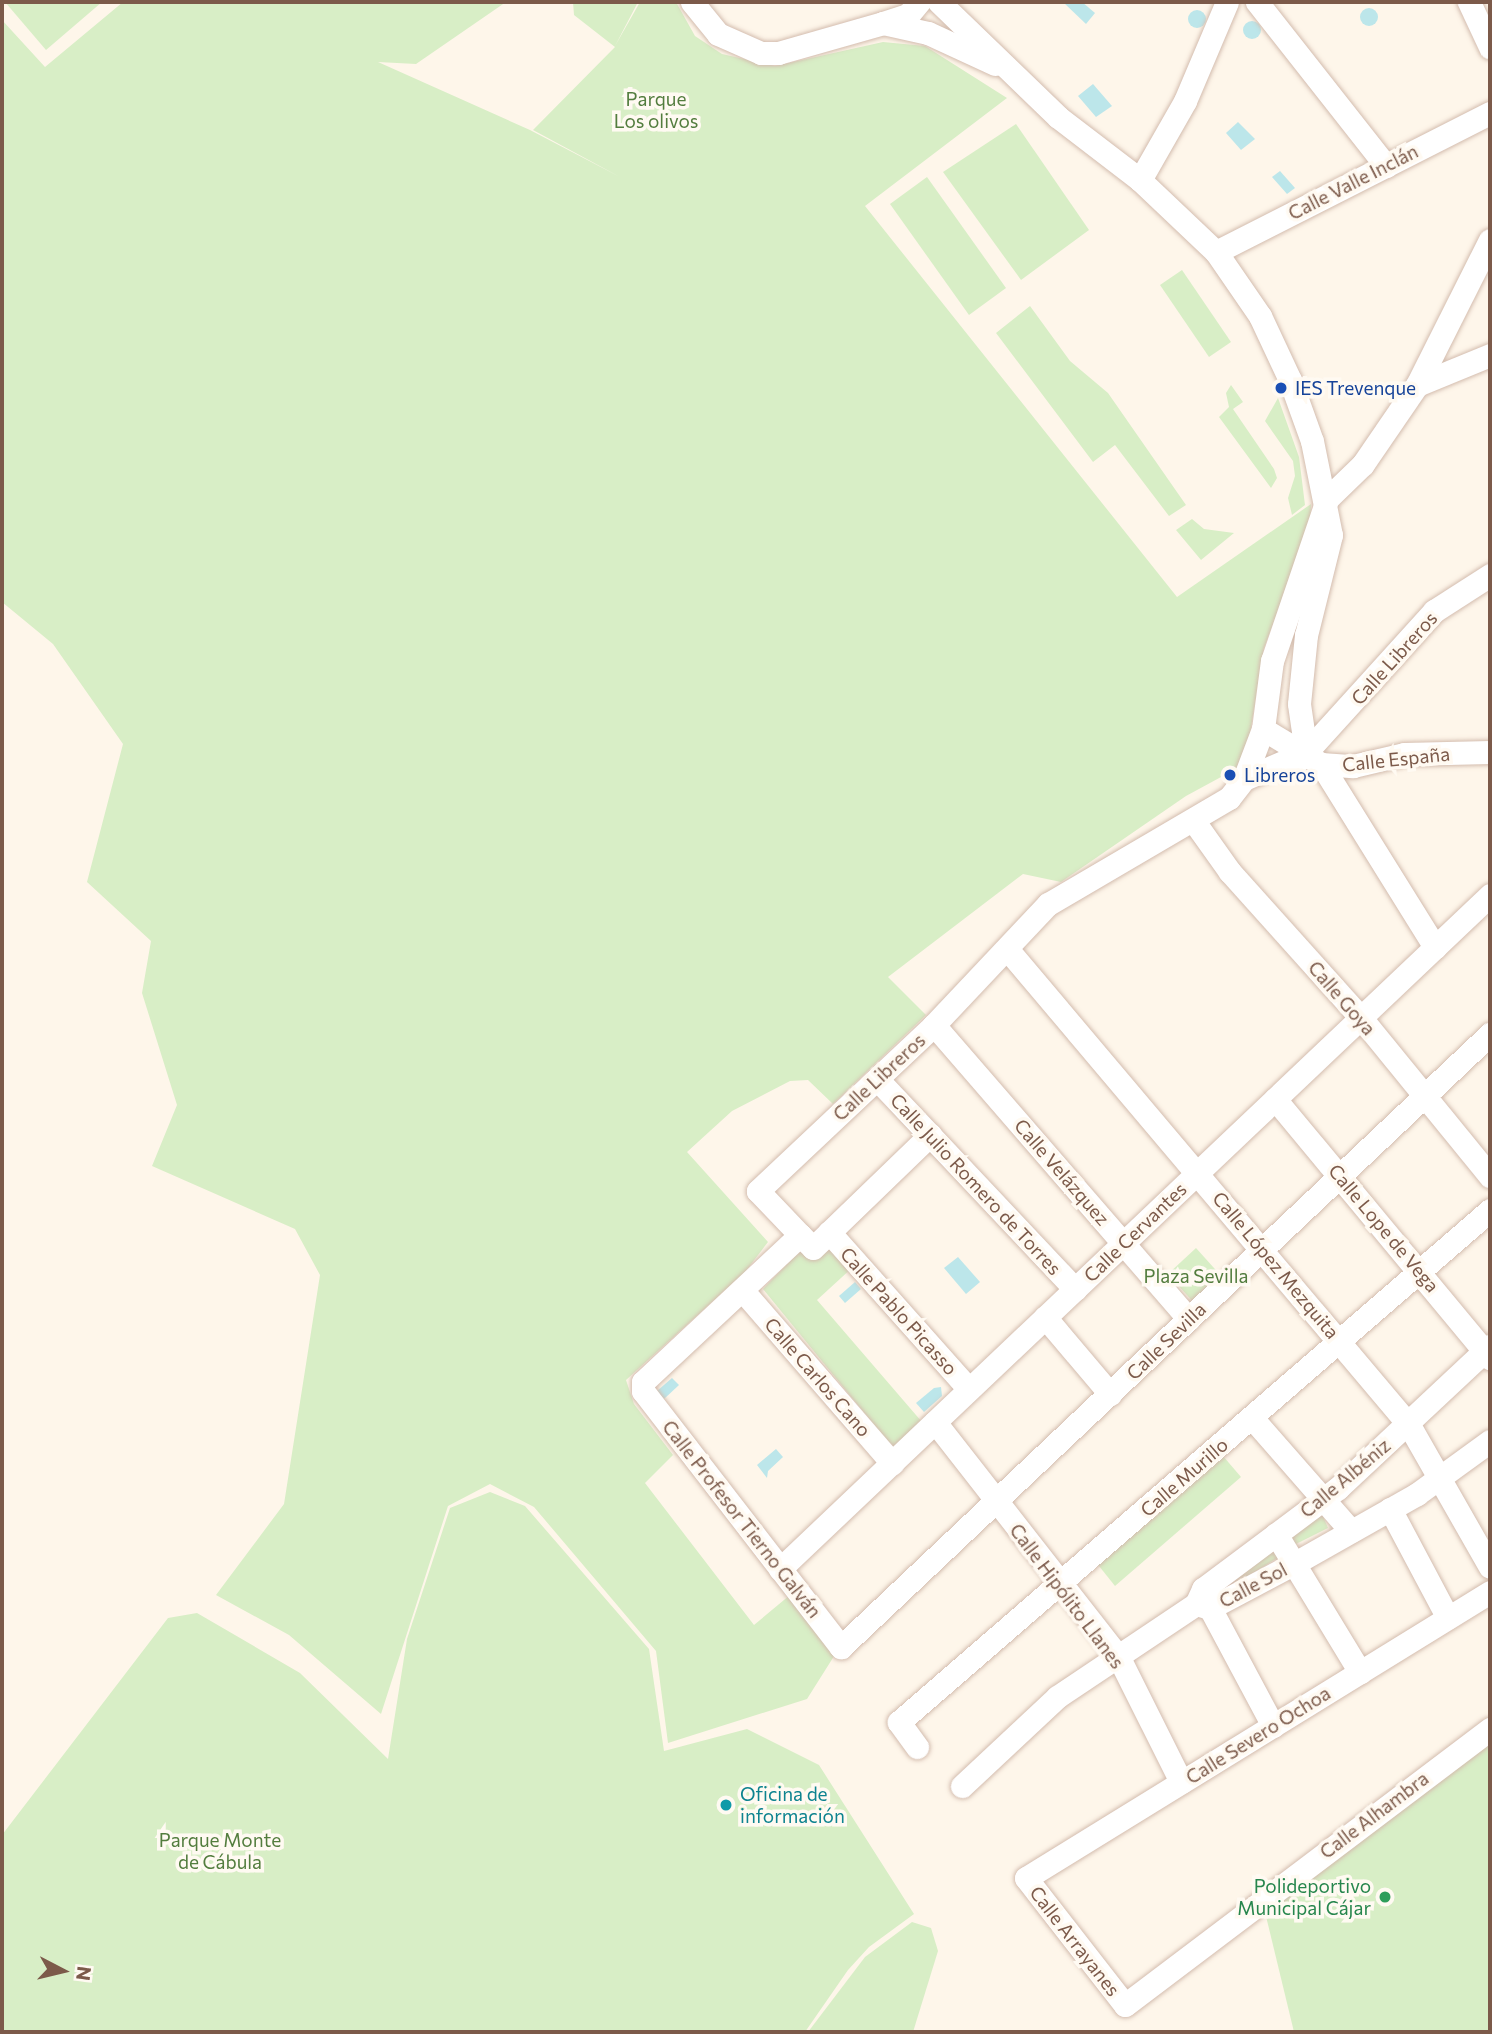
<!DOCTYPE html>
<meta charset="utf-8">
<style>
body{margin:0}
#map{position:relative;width:1492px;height:2034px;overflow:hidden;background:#fef6ea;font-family:Commissioner,sans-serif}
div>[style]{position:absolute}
.green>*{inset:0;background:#d8eec6}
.water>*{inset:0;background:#bce6ea}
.round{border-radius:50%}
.roads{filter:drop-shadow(0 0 2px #d3bcae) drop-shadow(0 0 2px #d3bcae)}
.minor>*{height:23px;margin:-11.5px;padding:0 11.5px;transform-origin:11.5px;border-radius:11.5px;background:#fff}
.dots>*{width:19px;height:19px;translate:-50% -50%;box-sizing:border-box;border:4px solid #fffaf2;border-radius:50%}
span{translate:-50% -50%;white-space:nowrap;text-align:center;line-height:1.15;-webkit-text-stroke:7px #fffaf2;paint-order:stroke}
.park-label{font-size:19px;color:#537d3e}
.street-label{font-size:19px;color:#7c5a4a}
.transit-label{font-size:19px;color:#164399}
.left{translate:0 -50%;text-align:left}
.culture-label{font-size:19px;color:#0d838f}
.leisure-label{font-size:19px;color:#27864d}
.right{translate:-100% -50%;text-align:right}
.frame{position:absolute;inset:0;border:4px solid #7c5a4a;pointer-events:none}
.north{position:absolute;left:28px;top:1936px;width:70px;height:70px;-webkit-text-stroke:5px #fffaf2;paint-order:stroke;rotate:97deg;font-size:19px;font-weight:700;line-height:28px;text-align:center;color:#7c5a4a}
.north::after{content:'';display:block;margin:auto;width:24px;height:32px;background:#7c5a4a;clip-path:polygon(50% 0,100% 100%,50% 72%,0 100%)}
</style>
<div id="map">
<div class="green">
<div style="clip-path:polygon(5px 2px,102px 2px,46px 50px)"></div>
<div style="clip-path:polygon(123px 2px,506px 2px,416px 64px,378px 62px,530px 130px,620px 177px,533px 130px,615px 47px,574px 15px,573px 2px,638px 2px,615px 46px,640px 2px,676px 2px,695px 36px,722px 54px,775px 66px,883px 42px,925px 46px,1007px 98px,865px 206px,1177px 597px,1311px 504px,1310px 525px,1264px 648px,1245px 764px,1186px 796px,1061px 882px,1023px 874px,888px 977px,926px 1015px,833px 1104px,808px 1080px,790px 1081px,732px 1111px,687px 1152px,768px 1242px,745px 1272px,626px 1380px,634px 1404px,673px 1455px,645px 1483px,754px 1625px,790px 1595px,836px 1653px,807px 1699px,668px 1743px,656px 1651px,534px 1507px,490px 1484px,448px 1506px,381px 1714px,289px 1635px,216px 1595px,284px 1504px,320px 1275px,295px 1229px,152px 1166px,177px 1105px,142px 993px,151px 941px,87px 882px,123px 744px,53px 644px,2px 602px,2px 20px,45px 67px)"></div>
<div style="clip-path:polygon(1016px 124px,1089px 230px,1021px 280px,943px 172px)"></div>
<div style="clip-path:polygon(927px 177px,1006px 288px,969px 315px,890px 204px)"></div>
<div style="clip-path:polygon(1182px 270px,1231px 342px,1209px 357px,1160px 285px)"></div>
<div style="clip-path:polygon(1030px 306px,1070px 361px,1108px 393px,1186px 505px,1169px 516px,1115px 445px,1093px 462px,996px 333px)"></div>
<div style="clip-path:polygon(1231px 385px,1243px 402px,1233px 409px,1274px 469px,1277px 478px,1271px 488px,1219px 417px,1229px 407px,1226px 393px)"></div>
<div style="clip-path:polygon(1278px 398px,1299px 457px,1305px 505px,1292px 515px,1288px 498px,1295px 476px,1293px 461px,1265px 421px)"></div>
<div style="clip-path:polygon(1192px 519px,1204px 529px,1234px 533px,1201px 560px,1176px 530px)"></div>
<div style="clip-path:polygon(832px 1245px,853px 1267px,817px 1300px,922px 1422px,893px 1448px,763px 1289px,799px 1252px,813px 1256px)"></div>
<div style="clip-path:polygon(1196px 1248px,1223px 1278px,1195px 1304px,1168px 1274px)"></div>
<div style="clip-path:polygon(1223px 1456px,1241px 1477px,1115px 1586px,1095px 1561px)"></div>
<div style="clip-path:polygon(490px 1492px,525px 1506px,649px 1649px,664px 1751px,747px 1729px,819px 1765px,914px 1914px,869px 1947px,848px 1970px,805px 2032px,2px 2032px,2px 1835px,168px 1618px,197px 1613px,300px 1673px,388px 1759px,407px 1639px,450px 1508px)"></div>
<div style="clip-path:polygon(1322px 1514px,1328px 1528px,1294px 1545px,1292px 1535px)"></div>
<div style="clip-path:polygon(1274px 1547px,1279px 1557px,1218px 1595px,1214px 1590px)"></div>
<div style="clip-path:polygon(1490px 1739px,1490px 2032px,1294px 2032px,1264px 1908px)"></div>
<div style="clip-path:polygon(912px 1922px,931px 1928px,938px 1951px,913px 2032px,808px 2032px,865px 1957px)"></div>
</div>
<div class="water">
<div style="clip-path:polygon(1082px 2px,1095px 13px,1086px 24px,1064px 3px)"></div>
<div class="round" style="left:1360px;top:8px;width:18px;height:18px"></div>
<div class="round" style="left:1188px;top:10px;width:18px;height:18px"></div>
<div class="round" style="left:1243px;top:21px;width:18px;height:18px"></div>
<div style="clip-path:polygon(1093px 84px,1112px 106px,1096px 117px,1078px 96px)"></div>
<div style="clip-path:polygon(1238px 122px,1255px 139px,1241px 150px,1226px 133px)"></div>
<div style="clip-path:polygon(1280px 171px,1295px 188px,1287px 194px,1272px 177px)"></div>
<div style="clip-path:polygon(958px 1257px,980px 1282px,966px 1294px,944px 1268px)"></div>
<div style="clip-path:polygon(855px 1282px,861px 1289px,845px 1303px,839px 1296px)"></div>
<div style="clip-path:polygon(672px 1378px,679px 1385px,664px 1399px,657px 1391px)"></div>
<div style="clip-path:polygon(934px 1388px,941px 1387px,942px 1396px,924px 1412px,916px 1403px)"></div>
<div style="clip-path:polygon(776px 1449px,783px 1457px,768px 1471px,767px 1478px,757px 1465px)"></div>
</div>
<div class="roads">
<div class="minor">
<div style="left:692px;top:2px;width:41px;rotate:50.9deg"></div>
<div style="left:718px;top:34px;width:47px;rotate:23.8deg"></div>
<div style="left:761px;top:53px;width:17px"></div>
<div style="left:778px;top:53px;width:109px;rotate:-15.9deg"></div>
<div style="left:883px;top:23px;width:46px;rotate:12.5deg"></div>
<div style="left:928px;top:33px;width:74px;rotate:24.8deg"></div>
<div style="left:939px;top:2px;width:165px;rotate:44deg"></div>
<div style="left:1058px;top:117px;width:103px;rotate:37.5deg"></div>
<div style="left:1140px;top:180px;width:105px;rotate:43.5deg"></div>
<div style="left:1216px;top:252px;width:78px;rotate:55.5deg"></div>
<div style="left:1260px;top:316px;width:71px;rotate:64.9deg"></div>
<div style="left:1290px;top:380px;width:65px;rotate:70.2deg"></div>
<div style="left:1312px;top:441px;width:96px;rotate:78.6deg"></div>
<div style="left:1331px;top:535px;width:103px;rotate:104deg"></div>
<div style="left:1306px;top:635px;width:69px;rotate:95.8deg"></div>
<div style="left:1299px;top:704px;width:49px;rotate:81.7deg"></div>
<div style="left:1257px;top:2px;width:209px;rotate:51.8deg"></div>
<div style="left:1469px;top:2px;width:50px;rotate:65deg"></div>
<div style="left:883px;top:23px;width:26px;rotate:-18deg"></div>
<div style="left:908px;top:15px;width:17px;rotate:-50deg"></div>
<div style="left:1140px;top:180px;width:91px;rotate:-60.3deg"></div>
<div style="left:1185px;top:101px;width:108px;rotate:-67deg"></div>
<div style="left:1216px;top:252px;width:307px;rotate:-26.9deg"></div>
<div style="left:1417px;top:385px;width:79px;rotate:-22.3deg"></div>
<div style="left:1263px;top:729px;width:68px;rotate:31.1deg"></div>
<div style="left:1321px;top:764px;width:32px;rotate:4deg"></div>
<div style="left:1353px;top:766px;width:52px;rotate:-13.2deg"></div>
<div style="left:1404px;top:754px;width:86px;rotate:-1.3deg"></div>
<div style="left:1306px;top:752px;width:68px;rotate:156.5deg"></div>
<div style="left:1244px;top:779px;width:24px;rotate:128deg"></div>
<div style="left:1229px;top:798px;width:210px;rotate:149.6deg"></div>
<div style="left:1048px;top:904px;width:166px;rotate:133.3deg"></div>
<div style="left:934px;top:1025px;width:242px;rotate:136.7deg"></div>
<div style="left:758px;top:1191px;width:61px;rotate:46.3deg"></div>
<div style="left:800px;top:1235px;width:215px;rotate:136.9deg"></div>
<div style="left:643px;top:1382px;width:9px;rotate:90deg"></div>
<div style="left:643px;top:1391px;width:324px;rotate:52.3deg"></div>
<div style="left:841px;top:1647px;width:893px;rotate:-43.37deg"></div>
<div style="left:1300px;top:759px;width:200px;rotate:-47.8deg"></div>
<div style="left:1434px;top:611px;width:67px;rotate:-32.7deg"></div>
<div style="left:1321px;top:764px;width:216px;rotate:58.1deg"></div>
<div style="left:1244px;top:779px;width:53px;rotate:-69.2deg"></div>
<div style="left:1263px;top:729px;width:69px;rotate:-82.5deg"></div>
<div style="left:1272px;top:661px;width:171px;rotate:-71.2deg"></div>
<div style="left:1327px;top:499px;width:50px;rotate:-44.2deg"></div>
<div style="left:1363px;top:464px;width:96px;rotate:-55.6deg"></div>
<div style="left:1417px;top:385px;width:162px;rotate:-63.3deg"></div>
<div style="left:1193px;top:820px;width:64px;rotate:54.6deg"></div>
<div style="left:1230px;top:872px;width:196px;rotate:48.1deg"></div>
<div style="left:1361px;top:1018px;width:204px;rotate:50.8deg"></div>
<div style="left:1008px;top:950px;width:622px;rotate:49.83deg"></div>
<div style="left:1409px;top:1425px;width:163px;rotate:60.3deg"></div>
<div style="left:934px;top:1025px;width:389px;rotate:49.1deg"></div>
<div style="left:877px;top:1079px;width:289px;rotate:46.7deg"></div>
<div style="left:1275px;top:1099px;width:337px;rotate:50.3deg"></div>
<div style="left:829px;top:1232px;width:210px;rotate:48.3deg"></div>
<div style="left:800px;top:1235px;width:18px;rotate:45deg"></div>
<div style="left:813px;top:1248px;width:163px;rotate:-44deg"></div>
<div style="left:743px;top:1291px;width:228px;rotate:49.1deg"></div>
<div style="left:1045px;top:1317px;width:101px;rotate:49.8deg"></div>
<div style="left:1253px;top:1419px;width:149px;rotate:48.8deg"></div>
<div style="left:935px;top:1422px;width:297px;rotate:52deg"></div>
<div style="left:1118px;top:1656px;width:141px;rotate:63.4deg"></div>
<div style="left:1390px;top:1509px;width:123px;rotate:62deg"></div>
<div style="left:1276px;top:1534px;width:162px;rotate:58.7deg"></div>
<div style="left:780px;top:1569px;width:979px;rotate:-43.51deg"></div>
<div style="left:1490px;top:1592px;width:545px;rotate:148.35deg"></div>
<div style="left:1026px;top:1878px;width:161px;rotate:52.1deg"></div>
<div style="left:1125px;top:2005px;width:458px;rotate:-37.1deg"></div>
<div style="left:1196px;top:1604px;width:17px;rotate:-65deg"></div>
<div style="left:1203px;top:1589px;width:169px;rotate:-36.8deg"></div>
<div style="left:1338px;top:1488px;width:208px;rotate:-43.1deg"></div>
<div style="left:1210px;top:1608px;width:134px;rotate:61.9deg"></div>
<div style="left:917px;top:1747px;width:31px;rotate:-126deg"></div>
<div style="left:899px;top:1722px;width:782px;rotate:-40.9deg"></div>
<div style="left:962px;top:1786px;width:130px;rotate:-43.1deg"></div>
<div style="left:1057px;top:1697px;width:167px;rotate:-33.8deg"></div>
<div style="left:1196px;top:1604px;width:15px;rotate:16deg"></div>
<div style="left:1210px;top:1608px;width:96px;rotate:-27.9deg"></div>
<div style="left:1295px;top:1563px;width:140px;rotate:-29.5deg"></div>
<div style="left:1417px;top:1494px;width:90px;rotate:-36deg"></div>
</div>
</div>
<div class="dots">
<div style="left:1281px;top:388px;background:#1a4fb4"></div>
<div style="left:1230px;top:775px;background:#1a4fb4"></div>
<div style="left:726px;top:1805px;background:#0f9aa8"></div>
<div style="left:1385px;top:1897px;background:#2e9e5b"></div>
</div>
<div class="park-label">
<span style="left:656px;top:110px">Parque<br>Los olivos</span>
<span style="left:1196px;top:1276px">Plaza Sevilla</span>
<span style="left:220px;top:1851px">Parque Monte<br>de Cábula</span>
</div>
<div class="street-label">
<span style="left:1353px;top:182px;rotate:-27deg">Calle Valle Inclán</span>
<span style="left:1394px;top:658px;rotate:-48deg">Calle Libreros</span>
<span style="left:1396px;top:759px;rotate:-6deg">Calle España</span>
<span style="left:1342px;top:998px;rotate:49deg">Calle Goya</span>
<span style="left:879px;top:1077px;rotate:-43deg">Calle Libreros</span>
<span style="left:1062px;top:1172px;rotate:49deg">Calle Velázquez</span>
<span style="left:976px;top:1184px;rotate:47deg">Calle Julio Romero de Torres</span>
<span style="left:1384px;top:1228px;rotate:50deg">Calle Lope de Vega</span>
<span style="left:1135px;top:1232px;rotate:-44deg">Calle Cervantes</span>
<span style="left:1276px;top:1265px;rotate:50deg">Calle López Mezquita</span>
<span style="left:899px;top:1311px;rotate:48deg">Calle Pablo Picasso</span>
<span style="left:1166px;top:1341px;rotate:-44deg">Calle Sevilla</span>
<span style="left:818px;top:1377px;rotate:49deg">Calle Carlos Cano</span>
<span style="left:1184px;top:1477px;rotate:-41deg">Calle Murillo</span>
<span style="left:1345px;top:1478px;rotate:-40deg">Calle Albéniz</span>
<span style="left:742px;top:1519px;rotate:52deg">Calle Profesor Tierno Galván</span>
<span style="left:1253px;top:1585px;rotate:-28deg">Calle Sol</span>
<span style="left:1067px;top:1596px;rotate:53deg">Calle Hipólito Llanes</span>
<span style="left:1258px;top:1735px;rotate:-32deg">Calle Severo Ochoa</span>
<span style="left:1374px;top:1815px;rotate:-37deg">Calle Alhambra</span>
<span style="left:1075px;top:1941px;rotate:52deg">Calle Arrayanes</span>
</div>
<div class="transit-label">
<span class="left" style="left:1295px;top:388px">IES Trevenque</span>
<span class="left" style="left:1244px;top:775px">Libreros</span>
</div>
<div class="culture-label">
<span class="left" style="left:740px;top:1805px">Oficina de<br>información</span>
</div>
<div class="leisure-label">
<span class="right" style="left:1371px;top:1897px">Polideportivo<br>Municipal Cájar</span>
</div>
<div class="frame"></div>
<div class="north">N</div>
</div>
